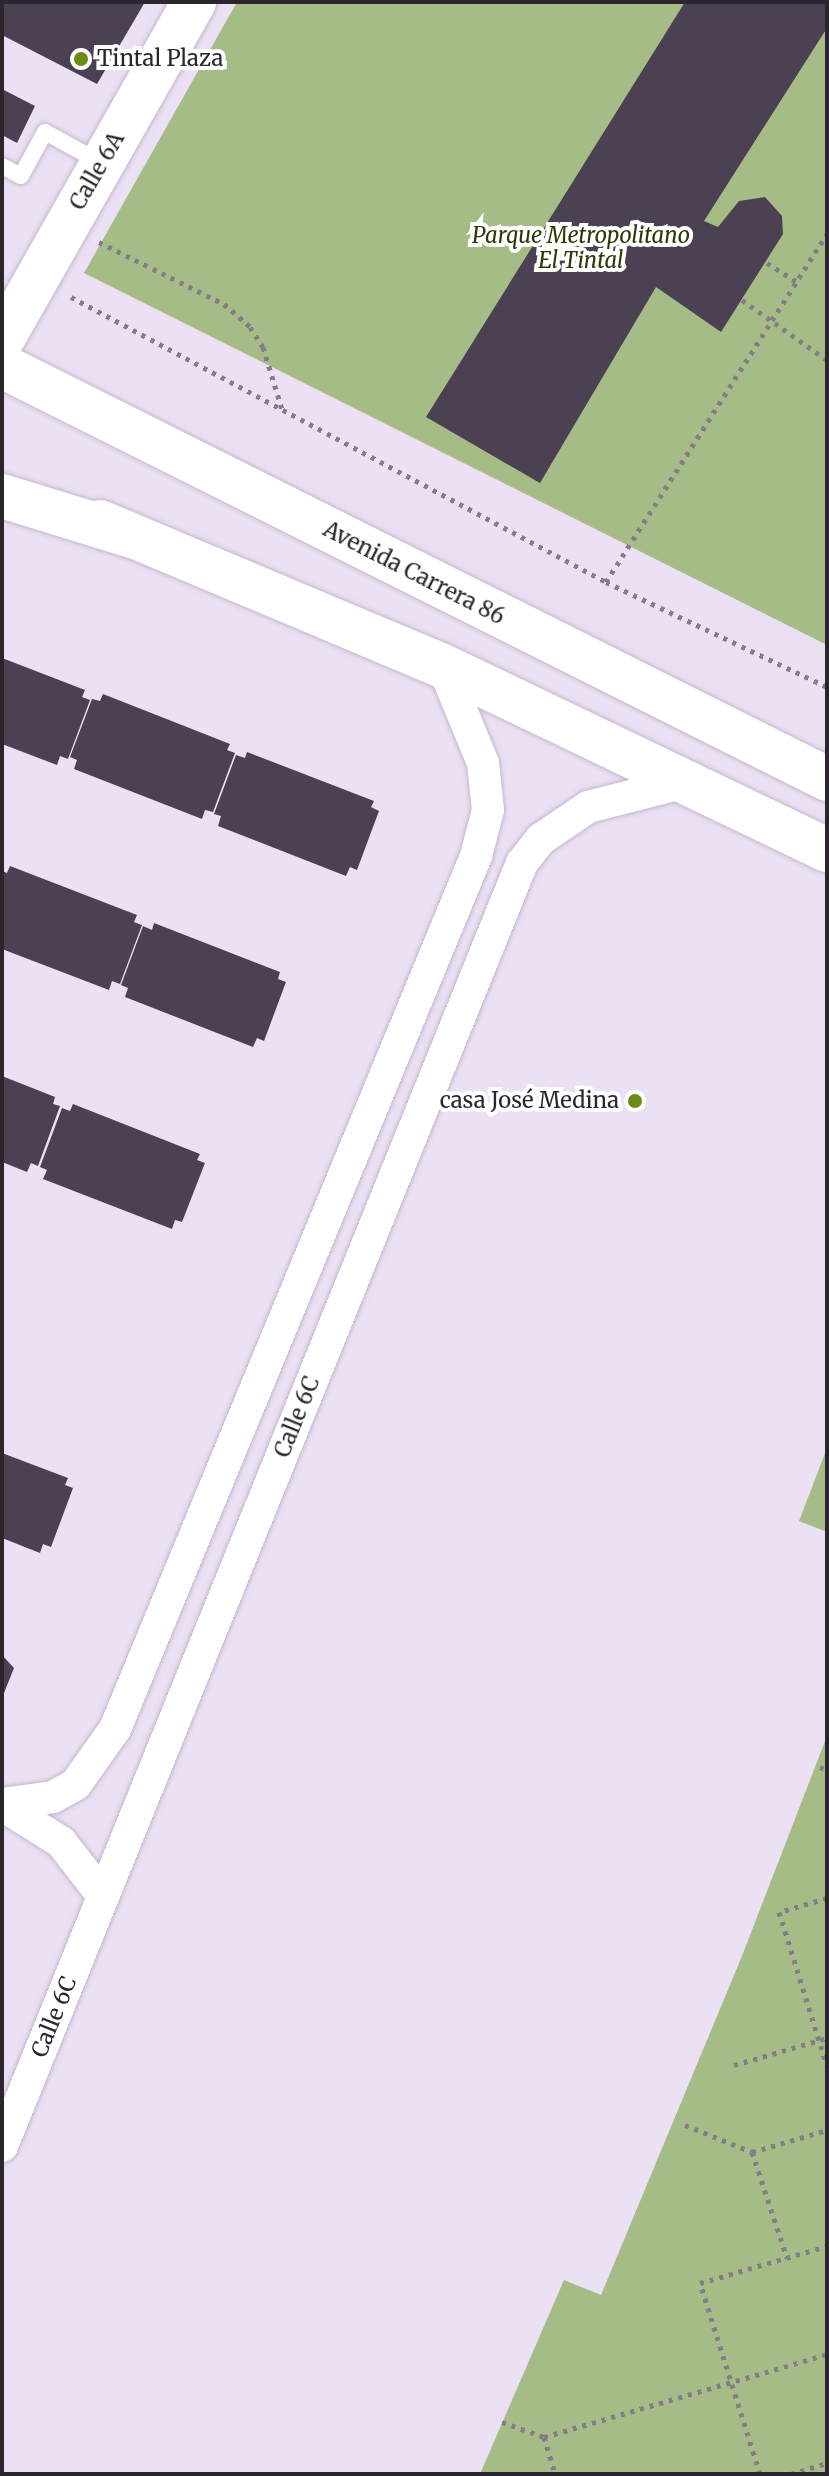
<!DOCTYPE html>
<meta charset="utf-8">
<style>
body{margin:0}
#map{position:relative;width:829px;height:2476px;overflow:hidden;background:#ece0f5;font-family:Merriweather,serif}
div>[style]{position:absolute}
.green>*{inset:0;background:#a6bc86}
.building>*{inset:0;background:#4b4152}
.path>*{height:5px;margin-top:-2.5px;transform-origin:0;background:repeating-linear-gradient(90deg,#857c8a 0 4px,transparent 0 10px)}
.roads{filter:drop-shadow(0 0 2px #c4b8cd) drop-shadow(0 0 2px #c4b8cd)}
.lane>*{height:16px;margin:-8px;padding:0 8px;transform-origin:8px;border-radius:8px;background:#fff}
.street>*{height:32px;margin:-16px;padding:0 16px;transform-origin:16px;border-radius:16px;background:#fff}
.secondary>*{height:44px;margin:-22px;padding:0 22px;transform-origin:22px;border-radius:22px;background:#fff}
.primary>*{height:44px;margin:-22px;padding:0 22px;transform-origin:22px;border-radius:22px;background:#fff}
.highway>*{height:44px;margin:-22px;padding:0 22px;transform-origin:22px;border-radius:22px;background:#fff}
.path-bridge>*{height:5px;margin-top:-2.5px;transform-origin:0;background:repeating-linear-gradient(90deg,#857c8a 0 4px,transparent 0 10px)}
.dots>*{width:22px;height:22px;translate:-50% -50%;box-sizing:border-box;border:4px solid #fff;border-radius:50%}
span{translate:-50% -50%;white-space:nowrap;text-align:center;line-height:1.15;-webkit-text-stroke:8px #fff;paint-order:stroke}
.poi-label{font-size:22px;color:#2b262e}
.left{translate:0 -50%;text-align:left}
.right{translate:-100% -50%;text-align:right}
.street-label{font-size:22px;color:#2b262e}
.park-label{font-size:22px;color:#2a3a06;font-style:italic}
.frame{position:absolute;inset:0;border:4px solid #2b262e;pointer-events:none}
</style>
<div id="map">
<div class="green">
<div style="clip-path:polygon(237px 2px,827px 2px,827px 645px,84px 273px)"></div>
<div style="clip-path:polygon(827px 1448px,827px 1532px,799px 1521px)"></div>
<div style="clip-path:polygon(827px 1736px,827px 2474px,480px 2474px,564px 2280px,601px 2295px,742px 1956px)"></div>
</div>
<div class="building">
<div style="clip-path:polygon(2px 2px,145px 2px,97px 84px,2px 35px)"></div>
<div style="clip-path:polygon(685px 2px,827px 2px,827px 28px,704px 221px,718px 227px,739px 201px,765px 197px,782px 216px,783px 234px,721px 332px,656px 287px,540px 483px,426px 417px)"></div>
<div style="clip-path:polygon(2px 89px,35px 106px,17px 143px,2px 135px)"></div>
<div style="clip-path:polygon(2px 658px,85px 690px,82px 697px,90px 700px,68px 759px,60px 756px,57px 765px,2px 744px)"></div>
<div style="clip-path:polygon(103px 694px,230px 744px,227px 750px,235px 753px,213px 812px,205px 810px,202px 819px,74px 769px,77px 760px,70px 757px,92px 699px,100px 701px)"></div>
<div style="clip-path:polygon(247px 752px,374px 801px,371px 807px,379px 811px,357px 870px,350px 867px,346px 876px,218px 826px,221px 816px,214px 814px,236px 755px,245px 758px)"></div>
<div style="clip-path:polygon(10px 866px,137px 915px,134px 922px,142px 925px,120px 984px,112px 981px,109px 990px,2px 949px,2px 871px,7px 873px)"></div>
<div style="clip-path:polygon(154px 923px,280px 972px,278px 979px,286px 982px,264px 1041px,257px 1038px,253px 1047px,125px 997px,128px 988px,121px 985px,143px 926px,152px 930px)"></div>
<div style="clip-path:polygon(2px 1076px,55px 1097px,53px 1104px,60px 1106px,38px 1166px,31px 1163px,27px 1172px,2px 1162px)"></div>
<div style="clip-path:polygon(73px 1104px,200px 1154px,197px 1160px,205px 1163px,182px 1222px,175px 1220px,172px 1229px,43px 1179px,47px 1170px,40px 1167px,62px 1108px,70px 1111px)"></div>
<div style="clip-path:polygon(2px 1453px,68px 1478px,65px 1485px,73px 1488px,51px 1547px,43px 1544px,40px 1553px,2px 1538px)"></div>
<div style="clip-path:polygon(2px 1655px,14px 1668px,2px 1698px)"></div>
</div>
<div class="path">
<div style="left:99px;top:242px;width:140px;rotate:26.4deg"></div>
<div style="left:224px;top:304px;width:35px;rotate:41deg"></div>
<div style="left:250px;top:327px;width:24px;rotate:57deg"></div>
<div style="left:263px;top:347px;width:65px;rotate:73deg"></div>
<div style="left:767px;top:263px;width:34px;rotate:32deg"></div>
<div style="left:71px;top:297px;width:606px;rotate:28.04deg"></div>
<div style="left:606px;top:582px;width:245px;rotate:25.4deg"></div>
<div style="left:606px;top:582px;width:412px;rotate:-57.6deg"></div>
<div style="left:820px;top:1767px;width:8px;rotate:23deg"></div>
<div style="left:827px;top:1898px;width:50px;rotate:163.7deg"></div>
<div style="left:779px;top:1912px;width:161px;rotate:72.7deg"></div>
<div style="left:734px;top:2065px;width:97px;rotate:-16.2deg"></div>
<div style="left:685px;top:2125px;width:72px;rotate:21.9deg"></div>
<div style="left:752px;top:2152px;width:78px;rotate:-16.3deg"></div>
<div style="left:752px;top:2152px;width:112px;rotate:71.7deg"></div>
<div style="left:502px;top:2422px;width:45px;rotate:19.7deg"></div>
<div style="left:544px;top:2437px;width:39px;rotate:73deg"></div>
<div style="left:544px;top:2437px;width:295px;rotate:-16.3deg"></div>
<div style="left:760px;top:2474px;width:200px;rotate:-107.4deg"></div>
<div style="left:700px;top:2283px;width:132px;rotate:-16.2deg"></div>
<div style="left:791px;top:2474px;width:38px;rotate:-17deg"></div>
</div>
<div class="roads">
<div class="lane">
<div style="left:2px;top:166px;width:21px;rotate:28deg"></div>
<div style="left:21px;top:176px;width:50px;rotate:-61.4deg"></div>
<div style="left:45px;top:132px;width:63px;rotate:28.6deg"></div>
</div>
<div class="street">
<div style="left:2px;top:1804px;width:51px;rotate:-7.8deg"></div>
<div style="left:53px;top:1797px;width:26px;rotate:-29deg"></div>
<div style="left:76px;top:1784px;width:67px;rotate:-54.7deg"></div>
<div style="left:115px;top:1729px;width:945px;rotate:-67.53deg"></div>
<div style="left:476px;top:856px;width:48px;rotate:-75.4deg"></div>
<div style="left:488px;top:810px;width:47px;rotate:-96.1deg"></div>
<div style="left:483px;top:763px;width:105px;rotate:-112.4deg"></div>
<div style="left:2px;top:1805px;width:70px;rotate:32.1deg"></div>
<div style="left:61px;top:1842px;width:68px;rotate:52.1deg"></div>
<div style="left:2px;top:2146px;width:1384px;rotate:-67.94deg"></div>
<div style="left:522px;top:863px;width:31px;rotate:-52deg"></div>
<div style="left:541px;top:839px;width:57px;rotate:-34.2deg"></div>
<div style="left:588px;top:807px;width:101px;rotate:-14.3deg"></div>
</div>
<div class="secondary">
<div style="left:2px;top:340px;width:389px;rotate:-60.4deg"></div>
</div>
<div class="primary">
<div style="left:2px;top:366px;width:923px;rotate:26.59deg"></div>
<div style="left:100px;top:522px;width:372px;rotate:22.8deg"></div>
<div style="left:443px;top:666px;width:426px;rotate:25.6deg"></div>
</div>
<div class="highway">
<div style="left:2px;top:496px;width:139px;rotate:17.1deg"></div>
</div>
</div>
<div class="path-bridge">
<div style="left:742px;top:300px;width:104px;rotate:35.2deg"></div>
</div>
<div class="dots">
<div style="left:81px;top:59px;background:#688c13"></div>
<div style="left:635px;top:1101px;background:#688c13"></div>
</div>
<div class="poi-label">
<span class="left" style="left:97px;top:59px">Tintal Plaza</span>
<span class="right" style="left:619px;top:1101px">casa José Medina</span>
</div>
<div class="street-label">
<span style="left:97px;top:171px;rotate:-60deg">Calle 6A</span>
<span style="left:414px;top:573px;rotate:27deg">Avenida Carrera 86</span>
<span style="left:297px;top:1417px;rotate:-68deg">Calle 6C</span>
<span style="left:54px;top:2017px;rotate:-68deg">Calle 6C</span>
</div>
<div class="park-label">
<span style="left:581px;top:248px">Parque Metropolitano<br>El Tintal</span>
</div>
<div class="frame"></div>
</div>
